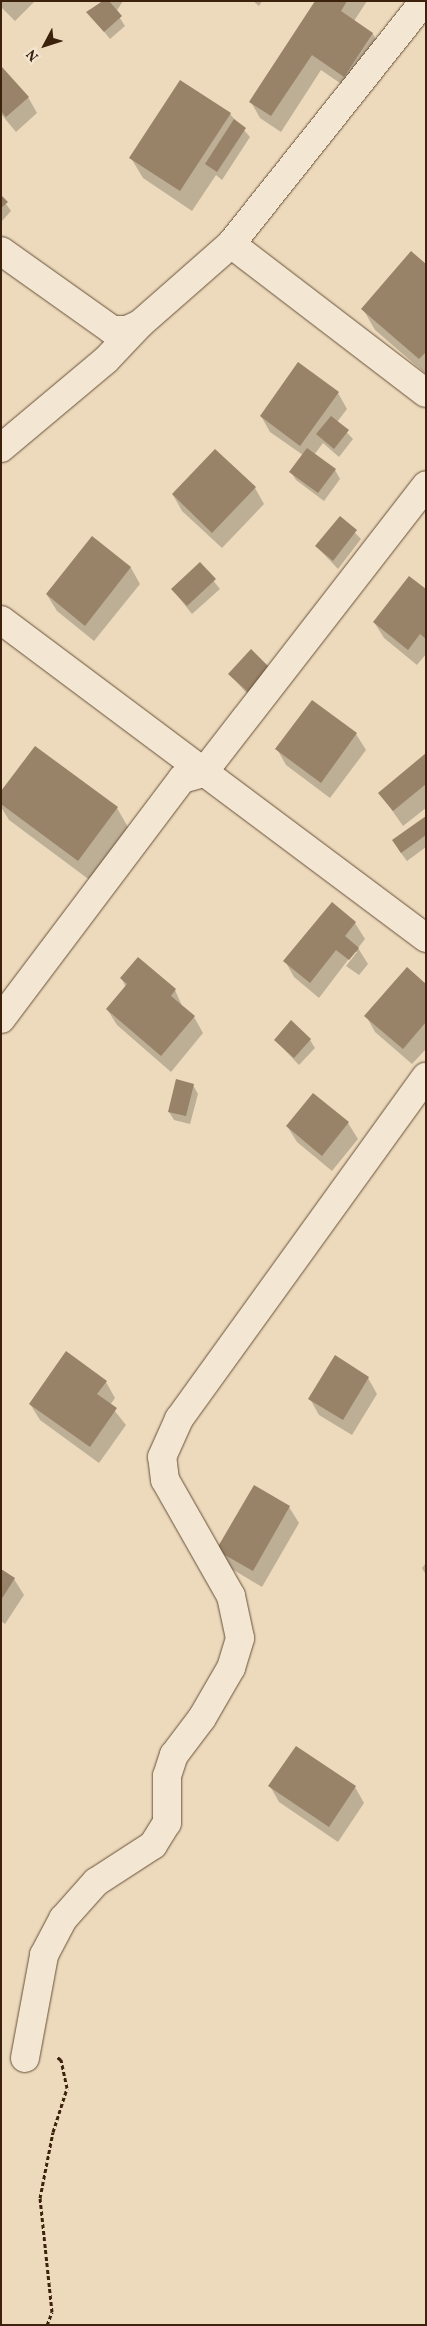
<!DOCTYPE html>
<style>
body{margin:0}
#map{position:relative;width:427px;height:2326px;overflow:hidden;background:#eddabc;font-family:Vollkorn,serif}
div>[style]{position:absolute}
.shadow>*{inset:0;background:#0003}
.building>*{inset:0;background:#988268}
.path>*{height:3px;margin-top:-1.5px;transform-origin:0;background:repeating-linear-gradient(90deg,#3c220d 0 4px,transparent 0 6.5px)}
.roads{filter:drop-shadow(0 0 1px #685039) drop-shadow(0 0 1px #685039)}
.minor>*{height:28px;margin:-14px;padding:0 14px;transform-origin:14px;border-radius:14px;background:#f3e7d3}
span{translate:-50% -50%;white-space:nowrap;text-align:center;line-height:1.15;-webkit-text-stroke:5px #f3e7d3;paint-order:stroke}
.frame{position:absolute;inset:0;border:2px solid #3c220d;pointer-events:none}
.north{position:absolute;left:20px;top:20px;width:50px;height:50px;-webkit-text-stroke:4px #f3e7d3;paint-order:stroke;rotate:230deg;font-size:14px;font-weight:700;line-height:20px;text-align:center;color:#3c220d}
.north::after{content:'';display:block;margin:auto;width:18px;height:22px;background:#3c220d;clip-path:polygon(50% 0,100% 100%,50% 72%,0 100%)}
</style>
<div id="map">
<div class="shadow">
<div style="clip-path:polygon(1px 1px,35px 1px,15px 21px,1px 7px)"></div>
<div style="clip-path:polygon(102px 1px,123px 1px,116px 12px,125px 26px,110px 39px,88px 12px)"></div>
<div style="clip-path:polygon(253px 1px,262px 1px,259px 6px)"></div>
<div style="clip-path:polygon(317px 1px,367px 1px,354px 21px,373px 34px,382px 50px,353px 92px,321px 70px,281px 132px,260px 118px,251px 102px)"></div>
<div style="clip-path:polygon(2px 69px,28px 97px,37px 113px,16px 132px,1px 114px)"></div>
<div style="clip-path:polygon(230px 114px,250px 137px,222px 180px,216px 175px,192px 211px,143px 178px,131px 158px)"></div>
<div style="clip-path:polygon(1px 197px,11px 211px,1px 222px)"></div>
<div style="clip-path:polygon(426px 266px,426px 374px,375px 330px,363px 309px)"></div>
<div style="clip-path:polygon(338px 393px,347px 409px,337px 422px,353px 439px,339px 457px,323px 443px,314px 455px,335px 470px,340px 479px,324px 501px,296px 480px,291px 472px,303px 455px,270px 432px,261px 416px)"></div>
<div style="clip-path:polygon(255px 488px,264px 504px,222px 548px,182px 511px,173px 495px)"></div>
<div style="clip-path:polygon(340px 517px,361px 539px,338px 569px,317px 547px)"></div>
<div style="clip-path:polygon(92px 538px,131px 568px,140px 584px,94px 641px,57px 611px,47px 595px)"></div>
<div style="clip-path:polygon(200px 564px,220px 589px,192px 614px,172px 589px)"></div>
<div style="clip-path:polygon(426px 591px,426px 654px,417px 665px,384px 638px,374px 622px)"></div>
<div style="clip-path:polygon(251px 651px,253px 700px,229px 674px)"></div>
<div style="clip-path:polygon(313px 701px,356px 734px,366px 750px,330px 798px,286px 765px,277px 749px)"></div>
<div style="clip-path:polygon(426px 755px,426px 808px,403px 826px,380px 793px)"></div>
<div style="clip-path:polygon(1px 793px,117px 808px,129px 829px,91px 881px,9px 820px,1px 807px)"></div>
<div style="clip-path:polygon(426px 817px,426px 847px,407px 861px,398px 849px)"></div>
<div style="clip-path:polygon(332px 904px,355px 923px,365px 939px,358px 948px,368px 964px,359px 975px,346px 966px,357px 952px,354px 952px,319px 998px,294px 977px,285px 961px)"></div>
<div style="clip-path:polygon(121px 978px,175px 990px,183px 1008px,194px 1017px,203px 1033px,171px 1072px,117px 1025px,107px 1009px,126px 987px)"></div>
<div style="clip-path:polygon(426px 985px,426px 1049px,412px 1064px,375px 1032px,366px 1016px)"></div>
<div style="clip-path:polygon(275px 1040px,310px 1040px,315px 1048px,299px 1065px)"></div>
<div style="clip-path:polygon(193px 1085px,198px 1094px,190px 1124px,174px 1120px,169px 1112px)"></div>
<div style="clip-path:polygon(313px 1094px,348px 1123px,358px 1139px,332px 1171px,297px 1142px,287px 1126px)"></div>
<div style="clip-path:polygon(368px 1378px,377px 1394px,352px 1435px,319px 1415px,310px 1399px)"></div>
<div style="clip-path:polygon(106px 1382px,115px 1398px,110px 1405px,126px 1425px,99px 1463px,40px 1420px,30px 1404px)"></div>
<div style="clip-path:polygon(289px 1507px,299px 1523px,262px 1587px,227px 1566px,218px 1550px)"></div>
<div style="clip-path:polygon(426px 1563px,426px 1575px,422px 1568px)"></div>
<div style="clip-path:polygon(1px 1570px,14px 1579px,24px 1595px,5px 1624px,1px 1621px)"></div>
<div style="clip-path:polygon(296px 1747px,355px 1787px,364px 1803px,338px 1842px,279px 1802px,270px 1786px)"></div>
</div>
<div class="building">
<div style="clip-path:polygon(103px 1px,109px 1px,122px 16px,104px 32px,86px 12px)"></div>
<div style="clip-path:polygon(315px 1px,347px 1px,341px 11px,373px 33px,344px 77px,312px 55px,271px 116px,249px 102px)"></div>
<div style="clip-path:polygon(2px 67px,29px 97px,6px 117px,1px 111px)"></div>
<div style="clip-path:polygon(180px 80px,231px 113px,180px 191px,129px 158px)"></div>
<div style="clip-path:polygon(234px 119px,246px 128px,217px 172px,205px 164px)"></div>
<div style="clip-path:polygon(1px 195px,8px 202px,1px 208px)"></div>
<div style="clip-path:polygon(411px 251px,426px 264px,426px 352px,419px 359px,361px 309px)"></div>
<div style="clip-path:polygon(298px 362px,339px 392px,300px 446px,260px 416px)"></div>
<div style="clip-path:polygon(331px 416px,349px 430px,334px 449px,316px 434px)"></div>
<div style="clip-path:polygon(307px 448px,336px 469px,318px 493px,289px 472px)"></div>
<div style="clip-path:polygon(215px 449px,256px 487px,212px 533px,172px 494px)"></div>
<div style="clip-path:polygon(340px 516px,357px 530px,333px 561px,315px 546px)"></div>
<div style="clip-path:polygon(92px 536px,131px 567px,85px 626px,46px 594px)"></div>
<div style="clip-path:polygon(200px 562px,216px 579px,187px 606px,171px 589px)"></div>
<div style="clip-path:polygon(409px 576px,426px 589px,426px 639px,420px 634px,408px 650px,373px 622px)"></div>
<div style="clip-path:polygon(251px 649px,270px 668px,248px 692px,228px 674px)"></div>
<div style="clip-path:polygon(312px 700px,357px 733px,321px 783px,275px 749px)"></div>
<div style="clip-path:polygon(35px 746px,118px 807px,78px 861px,1px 804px,1px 791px)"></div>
<div style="clip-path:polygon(426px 753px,426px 784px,393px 811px,378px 793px)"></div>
<div style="clip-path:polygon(426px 816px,426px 835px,401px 853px,392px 840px)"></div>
<div style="clip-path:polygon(332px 902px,356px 922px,345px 936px,359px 948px,349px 960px,336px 950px,310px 983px,283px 961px)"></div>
<div style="clip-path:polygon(138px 957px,176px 989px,171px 996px,195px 1016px,161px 1056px,106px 1009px,127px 984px,120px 978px)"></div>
<div style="clip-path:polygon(407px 967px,426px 984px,426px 1022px,403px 1049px,364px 1016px)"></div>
<div style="clip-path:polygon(291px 1020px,311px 1039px,294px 1058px,274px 1040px)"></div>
<div style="clip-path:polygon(176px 1079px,194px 1084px,186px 1116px,168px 1112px)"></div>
<div style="clip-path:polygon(313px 1093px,349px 1122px,322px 1156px,286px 1126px)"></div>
<div style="clip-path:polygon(66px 1351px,107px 1381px,97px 1394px,117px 1408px,90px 1447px,29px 1404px)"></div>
<div style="clip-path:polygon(335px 1355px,369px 1377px,343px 1420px,308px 1399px)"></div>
<div style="clip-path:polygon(254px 1485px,290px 1506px,253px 1571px,216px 1550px)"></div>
<div style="clip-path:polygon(1px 1569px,15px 1578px,1px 1600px)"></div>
<div style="clip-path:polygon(296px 1746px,356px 1786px,329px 1827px,268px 1786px)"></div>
</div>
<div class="path">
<div style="left:47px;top:2325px;width:14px;rotate:-69deg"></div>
<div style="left:52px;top:2312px;width:115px;rotate:-96deg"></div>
<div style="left:40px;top:2198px;width:67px;rotate:-78.9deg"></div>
<div style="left:53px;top:2132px;width:46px;rotate:-72.3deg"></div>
<div style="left:67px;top:2088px;width:29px;rotate:-102deg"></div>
<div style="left:61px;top:2060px;width:6px;rotate:-141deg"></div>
</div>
<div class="roads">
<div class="minor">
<div style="left:231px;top:244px;width:245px;rotate:37.4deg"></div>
<div style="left:1px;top:251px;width:136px;rotate:35.4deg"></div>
<div style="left:112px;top:330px;width:15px"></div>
<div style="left:127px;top:330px;width:14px;rotate:-25deg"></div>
<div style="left:140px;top:324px;width:121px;rotate:-41.3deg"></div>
<div style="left:231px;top:244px;width:310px;rotate:-51.5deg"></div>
<div style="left:1px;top:448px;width:137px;rotate:-40deg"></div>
<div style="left:106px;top:360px;width:50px;rotate:-46.6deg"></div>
<div style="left:1px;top:620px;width:531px;rotate:36.81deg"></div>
<div style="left:1px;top:1019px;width:301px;rotate:-53deg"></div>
<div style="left:182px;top:779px;width:22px;rotate:-16deg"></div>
<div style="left:203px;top:773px;width:364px;rotate:-52.2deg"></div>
<div style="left:25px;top:2058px;width:105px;rotate:-79.5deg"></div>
<div style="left:44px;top:1955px;width:41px;rotate:-62.2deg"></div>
<div style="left:63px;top:1919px;width:50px;rotate:-48.3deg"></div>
<div style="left:96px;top:1882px;width:68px;rotate:-33deg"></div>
<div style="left:153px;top:1845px;width:26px;rotate:-58deg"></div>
<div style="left:167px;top:1823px;width:47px;rotate:-90deg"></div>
<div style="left:167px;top:1776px;width:22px;rotate:-72deg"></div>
<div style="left:174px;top:1755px;width:46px;rotate:-52.9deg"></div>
<div style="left:202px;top:1718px;width:58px;rotate:-59.9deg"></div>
<div style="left:231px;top:1668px;width:31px;rotate:-73deg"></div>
<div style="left:240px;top:1638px;width:43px;rotate:-102.1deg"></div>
<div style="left:231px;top:1596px;width:133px;rotate:-119.6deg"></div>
<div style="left:165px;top:1480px;width:23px;rotate:-97deg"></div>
<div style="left:162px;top:1457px;width:42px;rotate:-65.9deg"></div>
<div style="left:179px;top:1419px;width:422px;rotate:-54.2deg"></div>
</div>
</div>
<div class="frame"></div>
<div class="north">N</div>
</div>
